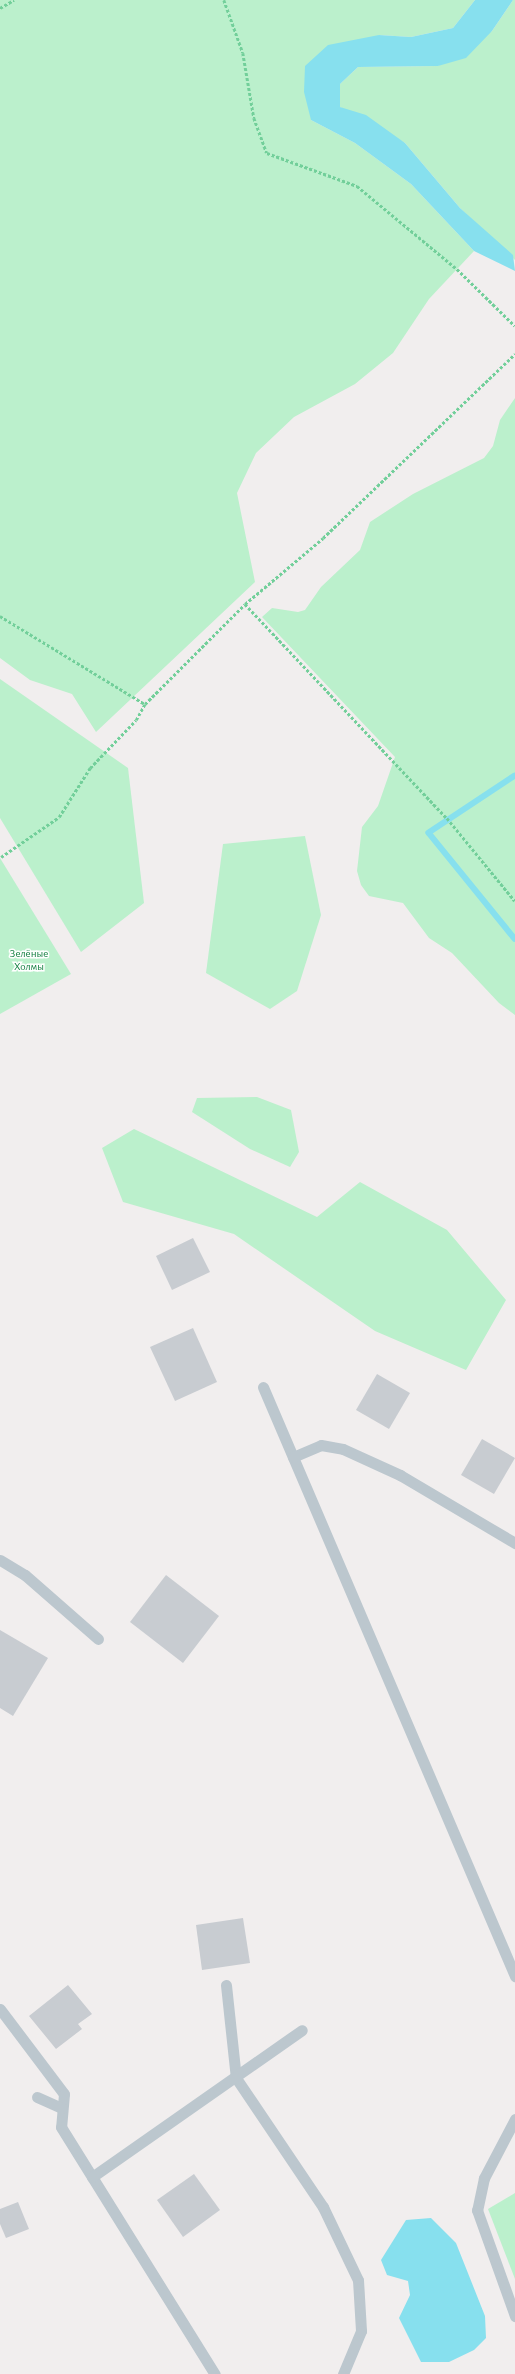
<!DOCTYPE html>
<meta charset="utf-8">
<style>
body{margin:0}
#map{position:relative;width:515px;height:2374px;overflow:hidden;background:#f1eeee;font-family:"Alegreya Sans",sans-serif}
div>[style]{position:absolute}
.green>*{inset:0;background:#bbf0cc}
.water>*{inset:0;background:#87e0ee}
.stream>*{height:5.5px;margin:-2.75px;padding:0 2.75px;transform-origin:2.75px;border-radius:2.75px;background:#87e0ee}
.building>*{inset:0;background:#c8ccd1}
.path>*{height:2.5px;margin-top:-1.25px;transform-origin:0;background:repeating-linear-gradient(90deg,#72cf9a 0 3px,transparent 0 5px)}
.service>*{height:11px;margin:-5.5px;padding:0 5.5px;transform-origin:5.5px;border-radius:5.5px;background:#bcc7ce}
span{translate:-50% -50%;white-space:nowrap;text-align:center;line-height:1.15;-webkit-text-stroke:3px #fff;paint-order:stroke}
.park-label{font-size:11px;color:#148042}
</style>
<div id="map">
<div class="green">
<div style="clip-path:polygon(0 0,475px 0,453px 28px,411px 37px,379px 35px,311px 120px,355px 143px,411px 184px,474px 251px,429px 299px,393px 353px,355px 384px,294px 417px,256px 453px,237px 493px,255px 582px,96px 732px,72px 694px,30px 680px,0 658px)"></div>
<div style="clip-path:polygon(513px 0,515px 0,515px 260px,460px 208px,405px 143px,340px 107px,340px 84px,358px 67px,438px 66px,492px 31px)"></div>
<div style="clip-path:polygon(515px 398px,515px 1015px,499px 1003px,452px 953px,429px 938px,403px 903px,369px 896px,361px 885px,357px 871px,362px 827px,378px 806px,395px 757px,262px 617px,272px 608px,298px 612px,305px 610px,321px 587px,360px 550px,370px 522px,413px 494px,484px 458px,493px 446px,500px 420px)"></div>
<div style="clip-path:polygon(0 679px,128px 768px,144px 903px,81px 952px,0 818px)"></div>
<div style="clip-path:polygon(305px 836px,321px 915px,297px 991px,270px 1009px,206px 973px,223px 844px)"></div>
<div style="clip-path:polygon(0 858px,71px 974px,0 1014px)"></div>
<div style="clip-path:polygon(257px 1097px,291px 1110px,299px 1152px,290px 1167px,250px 1149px,192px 1112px,197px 1098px)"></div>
<div style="clip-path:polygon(134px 1129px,317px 1217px,360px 1182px,447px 1230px,506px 1300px,466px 1370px,375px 1331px,234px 1234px,123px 1202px,102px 1148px)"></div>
<div style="clip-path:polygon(515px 2193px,515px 2279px,488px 2209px)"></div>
</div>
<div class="water">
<div style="clip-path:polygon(475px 0,513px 0,492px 31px,466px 58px,438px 66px,358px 67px,340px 84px,340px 107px,366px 115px,405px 143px,460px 208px,513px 255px,515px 271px,474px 251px,411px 184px,355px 143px,311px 120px,304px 92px,305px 66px,328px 45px,379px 35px,411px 37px,453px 28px)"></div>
<div style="clip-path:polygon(431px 2218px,456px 2243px,485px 2316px,486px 2338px,474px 2350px,449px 2362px,421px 2362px,399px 2318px,410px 2295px,408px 2281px,387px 2275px,381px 2260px,406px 2220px)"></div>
</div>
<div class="stream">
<div style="left:515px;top:776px;width:103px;rotate:146.5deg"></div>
<div style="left:429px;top:833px;width:136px;rotate:50.9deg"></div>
</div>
<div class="building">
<div style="clip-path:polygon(193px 1238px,210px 1272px,172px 1290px,156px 1256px)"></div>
<div style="clip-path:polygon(193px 1328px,217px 1382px,175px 1401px,150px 1347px)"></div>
<div style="clip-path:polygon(377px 1374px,410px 1393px,389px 1429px,356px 1410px)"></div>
<div style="clip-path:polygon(482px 1439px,515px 1458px,494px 1494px,461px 1475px)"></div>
<div style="clip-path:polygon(166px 1575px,219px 1616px,183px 1663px,130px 1622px)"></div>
<div style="clip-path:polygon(0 1630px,48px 1658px,13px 1716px,0 1708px)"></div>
<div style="clip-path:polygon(243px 1918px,250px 1963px,202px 1970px,196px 1925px)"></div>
<div style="clip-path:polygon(68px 1985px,92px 2014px,78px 2024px,82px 2029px,56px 2049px,29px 2016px)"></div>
<div style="clip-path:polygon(194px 2174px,220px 2210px,183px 2237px,157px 2200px)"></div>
<div style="clip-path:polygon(18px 2202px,29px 2229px,6px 2238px,0 2224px,0 2209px)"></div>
</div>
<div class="path">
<div style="left:224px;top:0;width:56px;rotate:70.3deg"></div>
<div style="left:243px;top:53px;width:66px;rotate:80.4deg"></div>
<div style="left:254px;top:118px;width:37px;rotate:70deg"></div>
<div style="left:267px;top:153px;width:96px;rotate:20.1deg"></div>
<div style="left:357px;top:186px;width:130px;rotate:39.7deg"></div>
<div style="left:457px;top:269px;width:81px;rotate:44.5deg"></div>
<div style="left:0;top:8px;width:16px;rotate:-30deg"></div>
<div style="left:245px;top:604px;width:294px;rotate:46.7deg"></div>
<div style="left:447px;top:818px;width:107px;rotate:50.7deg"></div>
<div style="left:0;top:616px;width:170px;rotate:31.3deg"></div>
<div style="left:145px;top:704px;width:141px;rotate:-45deg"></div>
<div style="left:245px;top:604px;width:102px;rotate:-40.2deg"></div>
<div style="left:323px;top:538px;width:266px;rotate:-43.8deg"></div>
<div style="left:1px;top:857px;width:70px;rotate:-34.6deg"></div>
<div style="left:59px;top:817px;width:58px;rotate:-57.7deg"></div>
<div style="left:90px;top:768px;width:66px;rotate:-46.2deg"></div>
<div style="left:136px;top:720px;width:18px;rotate:-61deg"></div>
</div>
<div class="service">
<div style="left:263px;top:1387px;width:641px;rotate:66.84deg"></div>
<div style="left:293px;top:1457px;width:30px;rotate:-23deg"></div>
<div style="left:321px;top:1445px;width:22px;rotate:10deg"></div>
<div style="left:343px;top:1449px;width:63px;rotate:24.5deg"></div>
<div style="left:400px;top:1475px;width:134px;rotate:30.6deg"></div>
<div style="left:0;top:1560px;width:29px;rotate:31deg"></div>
<div style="left:25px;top:1575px;width:97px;rotate:41.2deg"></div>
<div style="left:226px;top:1985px;width:94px;rotate:83.9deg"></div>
<div style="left:236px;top:2078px;width:156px;rotate:56deg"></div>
<div style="left:323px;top:2207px;width:81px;rotate:64.4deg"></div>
<div style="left:358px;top:2280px;width:51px;rotate:86.6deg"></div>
<div style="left:361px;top:2331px;width:47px;rotate:112.7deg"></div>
<div style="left:0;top:2009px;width:106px;rotate:53deg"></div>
<div style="left:64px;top:2094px;width:33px;rotate:95deg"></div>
<div style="left:61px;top:2127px;width:291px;rotate:58.1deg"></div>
<div style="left:37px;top:2097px;width:27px;rotate:24deg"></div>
<div style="left:515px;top:2119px;width:67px;rotate:117.7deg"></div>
<div style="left:484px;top:2178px;width:33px;rotate:102deg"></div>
<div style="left:477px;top:2210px;width:113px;rotate:70.3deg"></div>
<div style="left:92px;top:2177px;width:256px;rotate:-35deg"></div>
</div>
<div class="park-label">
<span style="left:29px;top:961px">Зелёные<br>Холмы</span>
</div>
</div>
